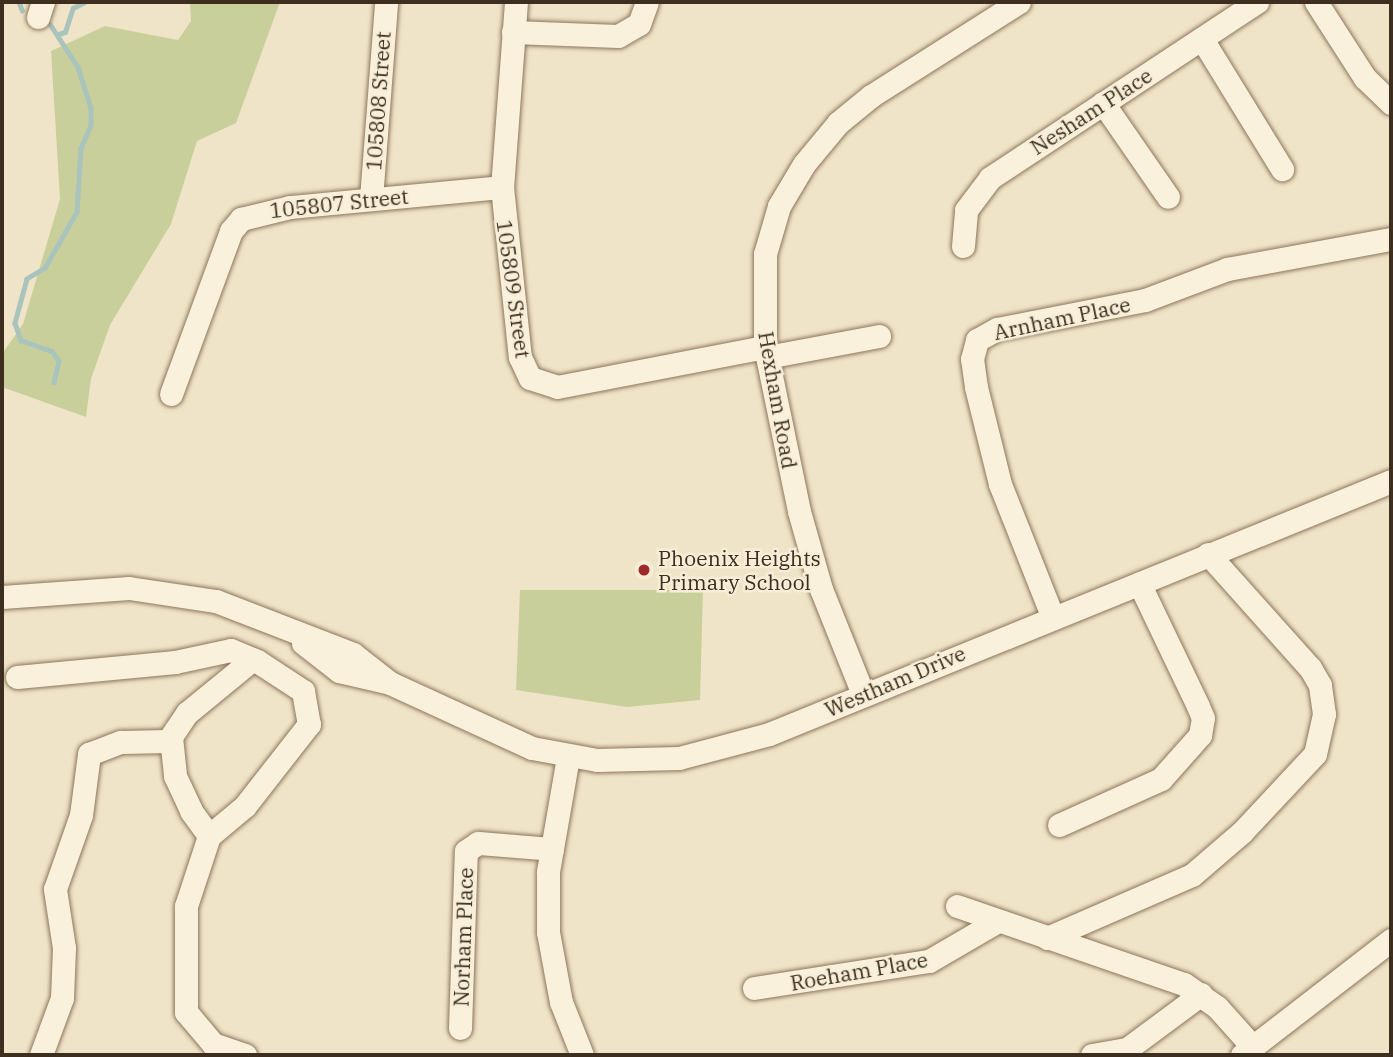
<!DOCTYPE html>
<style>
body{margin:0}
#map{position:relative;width:1393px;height:1057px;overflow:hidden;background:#f0e4c8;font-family:"IBM Plex Serif",serif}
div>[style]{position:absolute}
.green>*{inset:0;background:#c9cf9b}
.stream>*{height:4.5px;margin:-2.25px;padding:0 2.25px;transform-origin:2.25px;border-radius:2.25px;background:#a9c4bc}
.roads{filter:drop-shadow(0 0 2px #8d765c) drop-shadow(0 0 2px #8d765c)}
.minor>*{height:23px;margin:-11.5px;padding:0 11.5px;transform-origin:11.5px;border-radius:11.5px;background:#faf1dc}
.dots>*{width:19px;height:19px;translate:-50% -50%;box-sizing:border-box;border:4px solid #f7eed8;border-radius:50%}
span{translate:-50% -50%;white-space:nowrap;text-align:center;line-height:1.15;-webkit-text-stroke:5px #f7eed8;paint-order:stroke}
.street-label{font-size:21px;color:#3d2e20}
.poi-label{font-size:21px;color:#3d2e20}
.left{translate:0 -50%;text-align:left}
.frame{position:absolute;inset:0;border:4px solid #3d2e20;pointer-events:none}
</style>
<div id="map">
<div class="green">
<div style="clip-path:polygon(190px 2px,280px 2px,236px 123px,197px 141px,171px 224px,110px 325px,91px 379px,86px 417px,2px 387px,2px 354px,23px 324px,60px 199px,51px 51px,105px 26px,178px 40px,191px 21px)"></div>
<div style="clip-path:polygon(520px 590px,703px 590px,700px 700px,627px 707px,516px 690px)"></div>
</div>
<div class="stream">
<div style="left:19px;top:2px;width:9px;rotate:69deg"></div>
<div style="left:50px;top:24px;width:51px;rotate:56.9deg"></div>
<div style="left:78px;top:67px;width:43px;rotate:72.4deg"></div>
<div style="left:91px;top:108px;width:17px;rotate:90deg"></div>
<div style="left:91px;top:125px;width:25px;rotate:113deg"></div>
<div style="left:81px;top:148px;width:64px;rotate:93.6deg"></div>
<div style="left:77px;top:212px;width:64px;rotate:119.7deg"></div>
<div style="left:45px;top:268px;width:21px;rotate:149deg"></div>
<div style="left:27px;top:279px;width:46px;rotate:105.3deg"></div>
<div style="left:15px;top:323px;width:18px;rotate:71deg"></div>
<div style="left:21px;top:340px;width:33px;rotate:20deg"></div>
<div style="left:52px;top:351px;width:12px;rotate:55deg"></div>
<div style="left:59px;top:361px;width:22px;rotate:103deg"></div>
<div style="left:59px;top:34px;width:6px;rotate:-18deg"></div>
<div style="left:65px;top:32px;width:25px;rotate:-72deg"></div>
<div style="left:73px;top:8px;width:13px;rotate:-27deg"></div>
</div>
<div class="roads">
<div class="minor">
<div style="left:516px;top:2px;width:186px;rotate:94.3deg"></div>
<div style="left:502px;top:187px;width:171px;rotate:84deg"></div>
<div style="left:520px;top:357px;width:23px;rotate:65deg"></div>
<div style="left:530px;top:378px;width:28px;rotate:18deg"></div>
<div style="left:557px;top:387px;width:212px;rotate:-10.9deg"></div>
<div style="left:1316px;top:2px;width:90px;rotate:57.2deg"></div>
<div style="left:1365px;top:78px;width:36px;rotate:44deg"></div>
<div style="left:38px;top:17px;width:16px;rotate:-72deg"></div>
<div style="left:513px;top:32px;width:105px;rotate:2.2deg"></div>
<div style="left:618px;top:36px;width:24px;rotate:-30deg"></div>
<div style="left:639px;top:24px;width:23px;rotate:-70deg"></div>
<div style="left:1202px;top:39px;width:153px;rotate:58.4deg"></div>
<div style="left:1103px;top:103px;width:114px;rotate:55.3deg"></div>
<div style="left:371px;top:199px;width:198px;rotate:-85.6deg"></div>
<div style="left:963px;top:246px;width:36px;rotate:-85deg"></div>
<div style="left:966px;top:210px;width:40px;rotate:-53deg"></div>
<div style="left:990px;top:178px;width:320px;rotate:-33.4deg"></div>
<div style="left:767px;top:357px;width:114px;rotate:-10.6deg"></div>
<div style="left:171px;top:394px;width:174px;rotate:-69.8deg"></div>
<div style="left:231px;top:231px;width:16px;rotate:-50deg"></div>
<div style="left:241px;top:219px;width:50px;rotate:-13.8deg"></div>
<div style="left:290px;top:207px;width:213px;rotate:-5.4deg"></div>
<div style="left:2px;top:597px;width:127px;rotate:-4.1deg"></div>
<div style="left:129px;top:588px;width:88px;rotate:8.5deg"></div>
<div style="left:216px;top:601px;width:147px;rotate:21.1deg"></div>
<div style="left:353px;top:654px;width:47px;rotate:38.1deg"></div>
<div style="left:390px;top:683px;width:156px;rotate:24.6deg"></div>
<div style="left:532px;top:748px;width:66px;rotate:10.5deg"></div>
<div style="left:597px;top:760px;width:82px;rotate:-1.4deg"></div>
<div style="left:679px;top:758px;width:93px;rotate:-14.9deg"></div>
<div style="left:769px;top:734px;width:671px;rotate:-22.13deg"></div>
<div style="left:1053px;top:618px;width:144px;rotate:-111.6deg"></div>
<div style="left:1000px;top:484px;width:100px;rotate:-103.9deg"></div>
<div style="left:976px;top:387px;width:28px;rotate:-98deg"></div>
<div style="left:972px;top:359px;width:20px;rotate:-75deg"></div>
<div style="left:977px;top:340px;width:23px;rotate:-29deg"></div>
<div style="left:997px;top:329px;width:151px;rotate:-11.1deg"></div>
<div style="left:1145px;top:300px;width:88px;rotate:-20.7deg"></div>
<div style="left:1227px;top:269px;width:167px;rotate:-10.4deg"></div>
<div style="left:303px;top:643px;width:46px;rotate:37.9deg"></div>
<div style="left:339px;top:671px;width:52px;rotate:13.2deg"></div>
<div style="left:17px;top:677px;width:159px;rotate:-5.4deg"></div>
<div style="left:175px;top:662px;width:57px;rotate:-12.1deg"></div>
<div style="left:231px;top:650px;width:28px;rotate:23deg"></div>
<div style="left:257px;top:661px;width:55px;rotate:33.1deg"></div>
<div style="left:303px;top:691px;width:34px;rotate:80deg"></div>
<div style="left:309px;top:724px;width:104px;rotate:128deg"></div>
<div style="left:245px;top:806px;width:47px;rotate:140.2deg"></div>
<div style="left:209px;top:836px;width:74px;rotate:108.2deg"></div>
<div style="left:186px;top:906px;width:106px;rotate:90deg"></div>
<div style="left:186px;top:1012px;width:42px;rotate:49.8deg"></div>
<div style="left:213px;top:1044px;width:34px;rotate:19deg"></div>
<div style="left:863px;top:694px;width:113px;rotate:-111.8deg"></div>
<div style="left:821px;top:589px;width:81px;rotate:-105.8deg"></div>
<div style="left:799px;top:511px;width:167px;rotate:-101.7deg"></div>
<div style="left:765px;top:347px;width:93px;rotate:-90deg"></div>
<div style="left:765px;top:254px;width:50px;rotate:-73.7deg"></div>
<div style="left:779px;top:206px;width:49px;rotate:-59.2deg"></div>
<div style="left:804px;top:164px;width:53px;rotate:-50.3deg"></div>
<div style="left:838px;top:123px;width:43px;rotate:-39.3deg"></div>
<div style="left:871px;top:96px;width:175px;rotate:-32.4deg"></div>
<div style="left:171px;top:737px;width:39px;rotate:84deg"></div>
<div style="left:175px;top:776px;width:38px;rotate:65deg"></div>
<div style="left:191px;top:811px;width:31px;rotate:54deg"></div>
<div style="left:568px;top:757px;width:117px;rotate:99.9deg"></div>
<div style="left:548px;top:872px;width:60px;rotate:90deg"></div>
<div style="left:548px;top:932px;width:71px;rotate:79.5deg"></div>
<div style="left:561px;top:1002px;width:57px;rotate:68.4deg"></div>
<div style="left:1059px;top:825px;width:112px;rotate:-24.3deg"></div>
<div style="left:1161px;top:779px;width:59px;rotate:-48.4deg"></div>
<div style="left:1200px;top:735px;width:17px;rotate:-80deg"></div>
<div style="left:1203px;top:718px;width:13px;rotate:-113deg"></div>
<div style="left:1198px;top:706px;width:136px;rotate:-115.6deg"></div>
<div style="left:957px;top:906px;width:240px;rotate:19deg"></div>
<div style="left:1184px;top:984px;width:40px;rotate:34.9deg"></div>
<div style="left:1217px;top:1007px;width:52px;rotate:48.1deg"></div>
<div style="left:1047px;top:938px;width:158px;rotate:-23.5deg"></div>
<div style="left:1192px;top:875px;width:66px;rotate:-40.7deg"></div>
<div style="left:1242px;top:832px;width:107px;rotate:-46.9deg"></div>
<div style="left:1315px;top:754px;width:41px;rotate:-77.3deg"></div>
<div style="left:1324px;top:714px;width:29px;rotate:-98deg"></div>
<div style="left:1320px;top:685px;width:20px;rotate:-120deg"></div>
<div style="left:1310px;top:668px;width:153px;rotate:-131.8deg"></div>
<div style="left:754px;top:988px;width:177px;rotate:-8.8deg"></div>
<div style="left:929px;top:961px;width:78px;rotate:-30.2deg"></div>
<div style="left:460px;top:1028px;width:177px;rotate:-88.1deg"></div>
<div style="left:466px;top:851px;width:14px;rotate:-34deg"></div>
<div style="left:478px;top:843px;width:74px;rotate:4.6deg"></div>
<div style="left:41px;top:1055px;width:61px;rotate:-69.8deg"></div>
<div style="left:62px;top:998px;width:50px;rotate:-87.7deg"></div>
<div style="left:64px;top:948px;width:60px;rotate:-98.7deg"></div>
<div style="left:55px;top:889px;width:78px;rotate:-70.6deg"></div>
<div style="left:81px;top:815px;width:62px;rotate:-82.5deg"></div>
<div style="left:89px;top:754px;width:34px;rotate:-21deg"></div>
<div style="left:121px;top:742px;width:47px;rotate:-1.2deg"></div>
<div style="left:168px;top:741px;width:34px;rotate:-56deg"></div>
<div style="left:187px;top:713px;width:85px;rotate:-39.3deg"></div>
<div style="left:1092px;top:1055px;width:36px;rotate:-10deg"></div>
<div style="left:1127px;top:1049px;width:92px;rotate:-36.6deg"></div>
<div style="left:1242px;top:1055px;width:188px;rotate:-37.7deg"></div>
</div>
</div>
<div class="dots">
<div style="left:644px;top:570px;background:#9e2a2b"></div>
</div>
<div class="street-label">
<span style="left:378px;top:101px;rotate:-86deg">105808 Street</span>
<span style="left:1091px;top:111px;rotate:-33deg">Nesham Place</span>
<span style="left:339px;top:203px;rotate:-6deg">105807 Street</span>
<span style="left:514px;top:289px;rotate:82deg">105809 Street</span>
<span style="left:1062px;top:318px;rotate:-12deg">Arnham Place</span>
<span style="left:778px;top:400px;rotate:80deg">Hexham Road</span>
<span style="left:895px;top:681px;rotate:-23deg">Westham Drive</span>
<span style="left:463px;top:937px;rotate:-88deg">Norham Place</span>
<span style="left:859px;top:971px;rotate:-10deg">Roeham Place</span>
</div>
<div class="poi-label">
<span class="left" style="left:658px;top:570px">Phoenix Heights<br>Primary School</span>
</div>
<div class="frame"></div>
</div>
